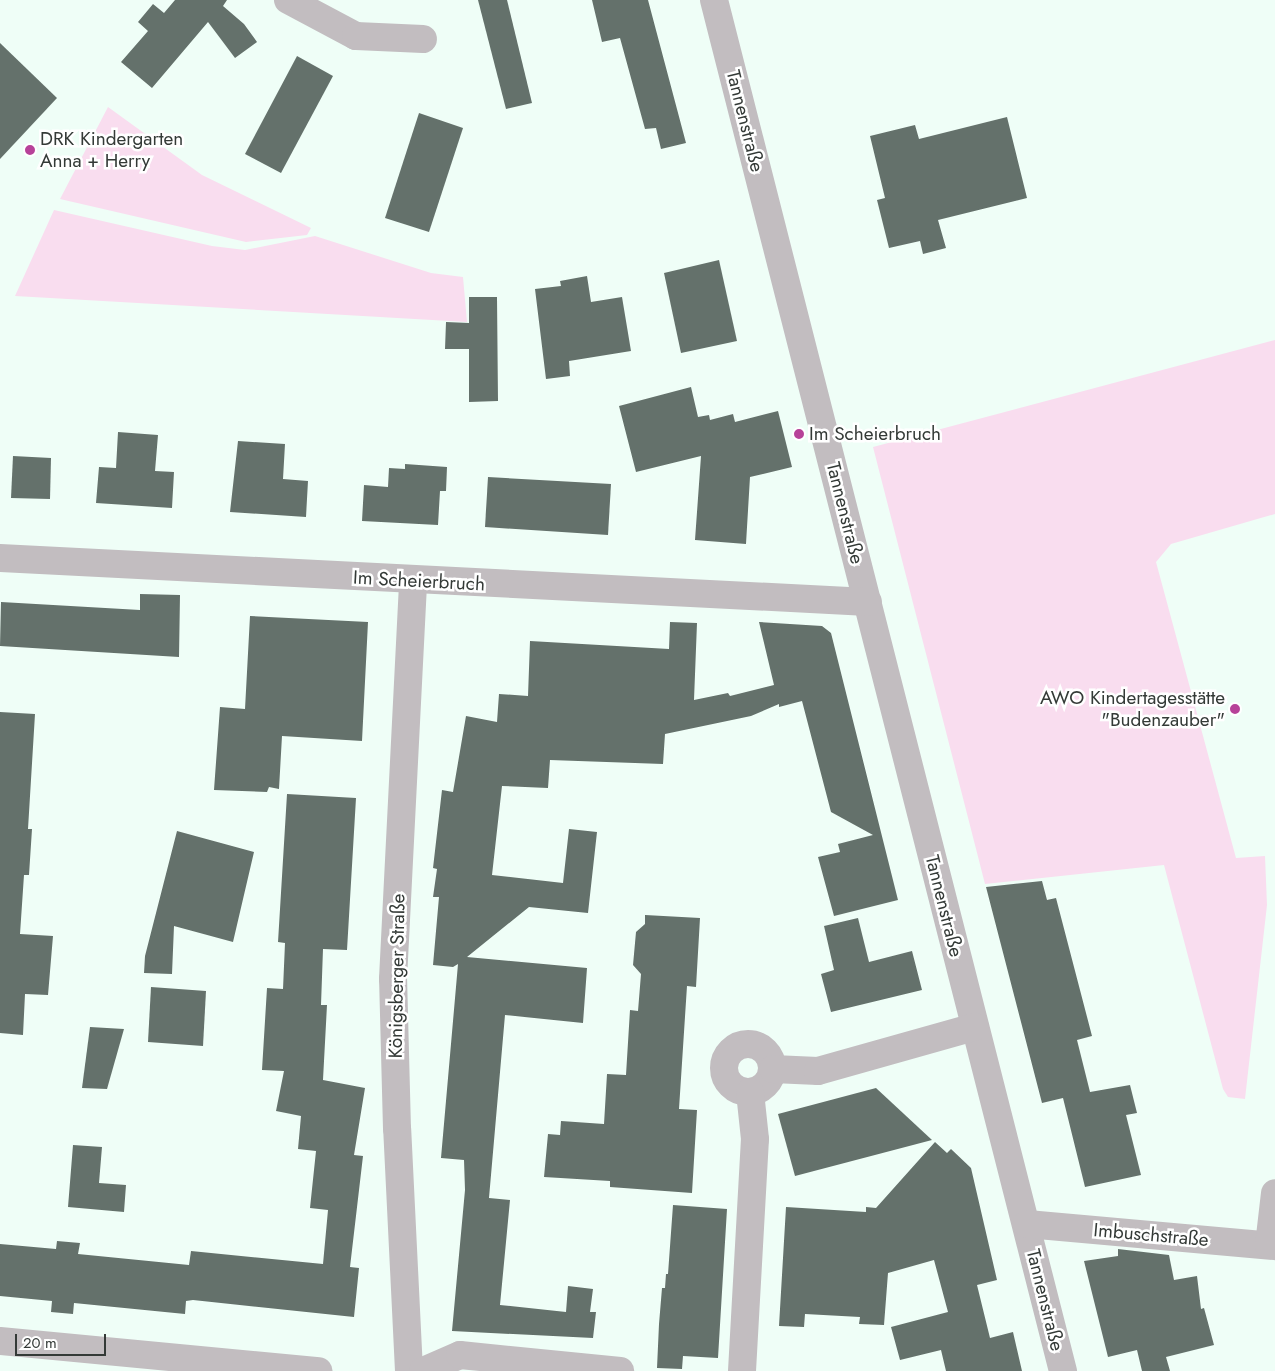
<!DOCTYPE html>
<meta charset="utf-8">
<style>
body{margin:0}
#map{position:relative;width:1275px;height:1371px;overflow:hidden;background:#effef7;font-family:Jost,sans-serif}
div>[style]{position:absolute}
.green>*{inset:0;background:#f9ddef}
.building>*{inset:0;background:#64716b}
.minor>*{height:28px;margin:-14px;padding:0 14px;transform-origin:14px;border-radius:14px;background:#c2bdc0}
.minor>.ring{margin:-14px;padding:0;box-sizing:content-box;background:none;border:28px solid #c2bdc0;border-radius:50%}
.dots>*{width:14px;height:14px;translate:-50% -50%;box-sizing:border-box;border:2px solid #fff;border-radius:50%}
span{translate:-50% -50%;white-space:nowrap;text-align:center;line-height:1.15;-webkit-text-stroke:5px #fff;paint-order:stroke}
.street-label{font-size:19px;color:#343a37}
.poi-label{font-size:19px;color:#343a37}
.left{translate:0 -50%;text-align:left}
.right{translate:-100% -50%;text-align:right}
.scale{position:absolute;left:15px;top:1334px;width:91px;height:22px;box-sizing:border-box;border:2px solid #343a37;border-top:0;padding-left:6px;font-size:15px;line-height:18px;white-space:nowrap;color:#343a37;-webkit-text-stroke:4px #fff;paint-order:stroke}
</style>
<div id="map">
<div class="green">
<div style="clip-path:polygon(108px 107px,202px 175px,311px 228px,307px 235px,246px 242px,60px 199px)"></div>
<div style="clip-path:polygon(54px 210px,212px 246px,245px 250px,315px 236px,431px 273px,463px 277px,467px 322px,15px 296px)"></div>
<div style="clip-path:polygon(1275px 340px,1275px 514px,1171px 544px,1156px 562px,1236px 858px,1265px 856px,1267px 905px,1245px 1099px,1228px 1097px,1223px 1089px,1164px 865px,985px 884px,873px 447px)"></div>
</div>
<div class="building">
<div style="clip-path:polygon(175px 0,227px 0,223px 6px,244px 24px,257px 42px,235px 58px,208px 22px,152px 88px,121px 62px,148px 31px,138px 22px,153px 4px,164px 13px)"></div>
<div style="clip-path:polygon(478px 0,507px 0,532px 103px,506px 109px)"></div>
<div style="clip-path:polygon(592px 0,648px 0,686px 143px,661px 149px,656px 128px,645px 129px,620px 38px,602px 42px)"></div>
<div style="clip-path:polygon(0 43px,57px 98px,0 159px)"></div>
<div style="clip-path:polygon(297px 56px,333px 76px,281px 173px,245px 154px)"></div>
<div style="clip-path:polygon(419px 113px,463px 128px,429px 232px,385px 218px)"></div>
<div style="clip-path:polygon(1007px 117px,1027px 198px,938px 220px,946px 248px,923px 254px,920px 241px,889px 248px,877px 200px,885px 198px,870px 136px,915px 125px,919px 139px)"></div>
<div style="clip-path:polygon(719px 260px,737px 341px,681px 353px,664px 273px)"></div>
<div style="clip-path:polygon(587px 276px,591px 302px,622px 297px,631px 351px,569px 361px,570px 376px,546px 379px,535px 289px,561px 286px,560px 281px)"></div>
<div style="clip-path:polygon(469px 297px,497px 297px,498px 401px,469px 402px,469px 349px,445px 349px,446px 322px,469px 323px)"></div>
<div style="clip-path:polygon(691px 387px,698px 417px,709px 415px,710px 420px,733px 414px,735px 422px,778px 411px,792px 467px,750px 477px,746px 544px,695px 540px,701px 456px,636px 472px,619px 406px)"></div>
<div style="clip-path:polygon(118px 432px,158px 435px,155px 471px,174px 472px,172px 508px,96px 503px,99px 467px,116px 468px)"></div>
<div style="clip-path:polygon(238px 441px,285px 444px,283px 479px,308px 481px,306px 517px,230px 512px)"></div>
<div style="clip-path:polygon(13px 456px,51px 458px,50px 499px,11px 498px)"></div>
<div style="clip-path:polygon(405px 464px,447px 467px,446px 491px,440px 491px,438px 525px,362px 521px,364px 485px,388px 487px,389px 468px,405px 469px)"></div>
<div style="clip-path:polygon(488px 477px,611px 484px,608px 535px,485px 527px)"></div>
<div style="clip-path:polygon(140px 594px,180px 595px,179px 657px,0 646px,1px 602px,140px 610px)"></div>
<div style="clip-path:polygon(250px 616px,368px 622px,362px 741px,282px 736px,279px 789px,269px 787px,267px 792px,214px 790px,220px 707px,245px 709px)"></div>
<div style="clip-path:polygon(670px 622px,697px 623px,694px 700px,728px 693px,730px 696px,774px 685px,759px 622px,822px 626px,831px 633px,898px 900px,834px 916px,818px 857px,840px 852px,838px 844px,873px 835px,831px 812px,802px 701px,779px 707px,779px 704px,751px 716px,665px 734px,663px 764px,550px 760px,548px 788px,502px 786px,492px 875px,563px 883px,569px 829px,597px 832px,588px 913px,529px 907px,467px 957px,587px 968px,583px 1023px,505px 1015px,489px 1198px,510px 1200px,500px 1305px,566px 1312px,568px 1286px,593px 1289px,590px 1312px,596px 1312px,593px 1338px,452px 1331px,465px 1190px,464px 1160px,441px 1158px,458px 964px,453px 967px,433px 965px,439px 897px,433px 897px,437px 869px,433px 868px,442px 790px,453px 792px,466px 716px,497px 722px,499px 694px,528px 696px,530px 641px,669px 649px)"></div>
<div style="clip-path:polygon(0 712px,35px 714px,28px 829px,32px 829px,29px 875px,24px 875px,20px 934px,53px 936px,48px 995px,25px 994px,23px 1035px,0 1033px)"></div>
<div style="clip-path:polygon(287px 794px,356px 798px,347px 950px,323px 949px,321px 1005px,327px 1005px,323px 1080px,365px 1088px,354px 1155px,363px 1156px,350px 1267px,359px 1268px,354px 1317px,193px 1300px,186px 1301px,185px 1314px,74px 1303px,73px 1314px,51px 1312px,52px 1301px,0 1296px,0 1244px,56px 1249px,57px 1241px,80px 1243px,78px 1254px,189px 1265px,191px 1251px,323px 1264px,328px 1210px,310px 1208px,316px 1151px,298px 1149px,301px 1116px,276px 1111px,284px 1071px,262px 1070px,267px 988px,283px 989px,285px 943px,278px 942px)"></div>
<div style="clip-path:polygon(177px 831px,254px 852px,233px 942px,174px 926px,172px 974px,144px 973px,145px 956px)"></div>
<div style="clip-path:polygon(1042px 881px,1047px 900px,1056px 898px,1092px 1036px,1077px 1040px,1090px 1092px,1130px 1085px,1137px 1113px,1126px 1115px,1141px 1175px,1085px 1187px,1063px 1098px,1042px 1103px,986px 887px)"></div>
<div style="clip-path:polygon(645px 915px,700px 918px,696px 987px,687px 986px,679px 1109px,697px 1110px,692px 1193px,610px 1187px,610px 1181px,544px 1177px,548px 1134px,560px 1135px,561px 1121px,604px 1124px,607px 1074px,626px 1075px,630px 1010px,638px 1011px,641px 974px,633px 965px,636px 932px,645px 924px)"></div>
<div style="clip-path:polygon(858px 918px,869px 962px,912px 951px,922px 990px,831px 1012px,821px 974px,834px 970px,824px 926px)"></div>
<div style="clip-path:polygon(151px 987px,206px 991px,203px 1046px,148px 1042px)"></div>
<div style="clip-path:polygon(90px 1027px,124px 1029px,107px 1089px,82px 1088px)"></div>
<div style="clip-path:polygon(876px 1088px,932px 1140px,795px 1176px,778px 1114px)"></div>
<div style="clip-path:polygon(935px 1142px,947px 1153px,951px 1149px,971px 1168px,997px 1280px,977px 1285px,990px 1338px,1013px 1332px,1022px 1371px,946px 1371px,941px 1350px,900px 1360px,891px 1327px,948px 1312px,934px 1260px,888px 1273px,884px 1325px,859px 1324px,860px 1317px,805px 1314px,804px 1327px,779px 1326px,786px 1207px,866px 1212px,866px 1207px,876px 1208px)"></div>
<div style="clip-path:polygon(73px 1145px,102px 1147px,99px 1183px,126px 1185px,124px 1212px,68px 1207px)"></div>
<div style="clip-path:polygon(673px 1205px,727px 1209px,718px 1358px,683px 1356px,682px 1369px,657px 1368px,659px 1324px,662px 1288px,665px 1288px,666px 1274px,668px 1274px)"></div>
<div style="clip-path:polygon(1118px 1249px,1169px 1255px,1174px 1280px,1197px 1276px,1201px 1309px,1204px 1308px,1214px 1345px,1166px 1357px,1170px 1371px,1142px 1371px,1137px 1350px,1108px 1357px,1084px 1261px,1118px 1256px)"></div>
</div>
<div class="minor">
<div style="left:288px;top:0;width:77px;rotate:27.9deg"></div>
<div style="left:356px;top:36px;width:67px;rotate:2.6deg"></div>
<div style="left:714px;top:0;width:1415px;rotate:75.72deg"></div>
<div style="left:0;top:558px;width:869px;rotate:2.9deg"></div>
<div class="ring" style="left:724px;top:1044px;width:20px;height:20px"></div>
<div style="left:773px;top:1069px;width:45px;rotate:2.5deg"></div>
<div style="left:818px;top:1071px;width:163px;rotate:-15.7deg"></div>
<div style="left:1027px;top:1224px;width:249px;rotate:5.1deg"></div>
<div style="left:1269px;top:1245px;width:52px;rotate:-83.4deg"></div>
<div style="left:0;top:1341px;width:320px;rotate:5.4deg"></div>
<div style="left:409px;top:1371px;width:242px;rotate:-92.8deg"></div>
<div style="left:397px;top:1129px;width:150px;rotate:-91.5deg"></div>
<div style="left:393px;top:979px;width:399px;rotate:-87.1deg"></div>
<div style="left:423px;top:1371px;width:40px;rotate:-23.4deg"></div>
<div style="left:460px;top:1355px;width:161px;rotate:5.7deg"></div>
<div style="left:742px;top:1371px;width:232px;rotate:-86.8deg"></div>
<div style="left:755px;top:1139px;width:47px;rotate:-96.1deg"></div>
</div>
<div class="dots">
<div style="left:30px;top:150px;background:#b74299"></div>
<div style="left:799px;top:434px;background:#b74299"></div>
<div style="left:1235px;top:709px;background:#b74299"></div>
</div>
<div class="street-label">
<span style="left:745px;top:121px;rotate:76deg">Tannenstraße</span>
<span style="left:845px;top:513px;rotate:76deg">Tannenstraße</span>
<span style="left:419px;top:581px;rotate:3deg">Im Scheierbruch</span>
<span style="left:944px;top:906px;rotate:76deg">Tannenstraße</span>
<span style="left:397px;top:976px;rotate:-89deg">Königsberger Straße</span>
<span style="left:1151px;top:1235px;rotate:5deg">Imbuschstraße</span>
<span style="left:1045px;top:1300px;rotate:76deg">Tannenstraße</span>
</div>
<div class="poi-label">
<span class="left" style="left:40px;top:150px">DRK Kindergarten<br>Anna + Herry</span>
<span class="left" style="left:809px;top:434px">Im Scheierbruch</span>
<span class="right" style="left:1225px;top:709px">AWO Kindertagesstätte<br>"Budenzauber"</span>
</div>
<div class="scale">20 m</div>
</div>
